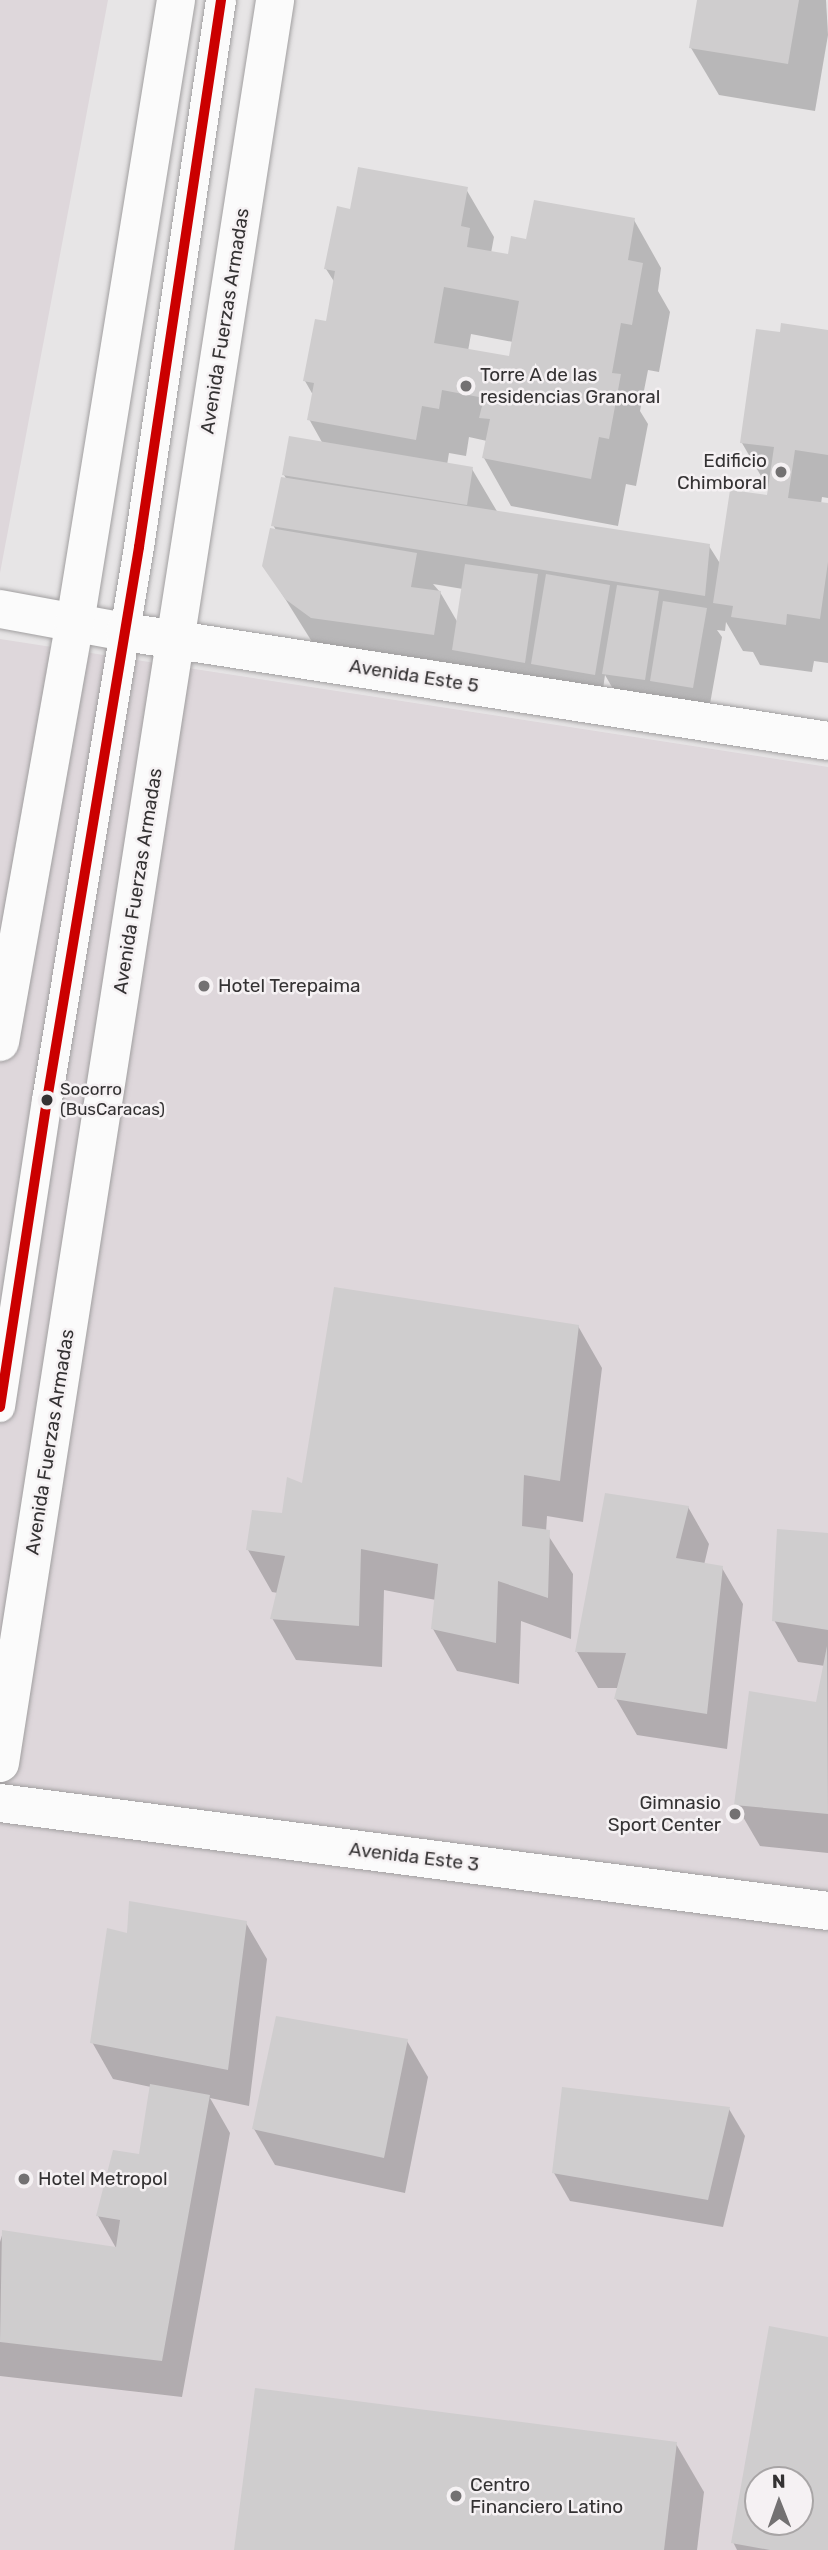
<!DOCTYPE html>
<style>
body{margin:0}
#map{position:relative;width:828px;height:2550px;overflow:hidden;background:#e7e5e6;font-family:Rubik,sans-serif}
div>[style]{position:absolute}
.built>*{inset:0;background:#ded7db}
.shadow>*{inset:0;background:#0003}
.building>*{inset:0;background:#cfcdce}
.roads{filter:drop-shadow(0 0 2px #a19fa0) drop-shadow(0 0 2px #a19fa0)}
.lane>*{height:30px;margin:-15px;padding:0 15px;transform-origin:15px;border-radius:15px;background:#fbfbfb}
.street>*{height:38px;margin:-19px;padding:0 19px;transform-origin:19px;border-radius:19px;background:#fbfbfb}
.secondary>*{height:38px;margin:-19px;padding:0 19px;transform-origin:19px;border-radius:19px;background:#fbfbfb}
.bus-1>*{height:10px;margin:-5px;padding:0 5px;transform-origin:5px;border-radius:5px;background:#cb0000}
.dots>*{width:19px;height:19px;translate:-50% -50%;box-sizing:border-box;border:4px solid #f5f1f3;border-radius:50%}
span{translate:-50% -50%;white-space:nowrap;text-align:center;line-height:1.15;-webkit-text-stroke:5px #f5f1f3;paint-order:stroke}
.bus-label{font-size:17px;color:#343233}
.left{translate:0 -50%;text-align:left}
.street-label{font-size:19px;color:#343233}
.poi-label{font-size:19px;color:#343233}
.right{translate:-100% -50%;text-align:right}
.north{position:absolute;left:744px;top:2466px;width:70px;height:70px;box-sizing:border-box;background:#f5f1f3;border:2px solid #a8a5a6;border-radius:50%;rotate:359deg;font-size:19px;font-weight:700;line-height:28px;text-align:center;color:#343233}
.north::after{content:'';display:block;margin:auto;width:24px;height:32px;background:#737172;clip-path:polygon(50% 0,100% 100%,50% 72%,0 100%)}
</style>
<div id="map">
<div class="built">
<div style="clip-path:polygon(0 0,108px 0,0 573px)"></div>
<div style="clip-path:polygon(evenodd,0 639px,828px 767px,828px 2550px,0 2550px,0 639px,758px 2480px,800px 2480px,800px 2522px,758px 2522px,758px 2480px)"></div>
</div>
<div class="shadow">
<div style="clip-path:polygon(699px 0,826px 0,828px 35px,815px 111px,719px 95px,691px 48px)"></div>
<div style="clip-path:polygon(evenodd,466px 189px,494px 237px,491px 253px,509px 256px,527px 241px,634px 220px,661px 268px,658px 291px,670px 312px,659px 372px,648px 370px,640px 411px,648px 424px,636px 486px,626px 484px,618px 526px,511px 506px,484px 458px,487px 441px,469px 437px,466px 456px,449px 453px,447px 465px,472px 469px,498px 513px,709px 546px,721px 565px,768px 497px,769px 490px,742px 443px,782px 334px,828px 332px,828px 498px,822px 497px,821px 504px,828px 505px,828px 663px,814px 661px,812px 672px,760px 665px,753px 652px,743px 651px,726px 622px,725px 631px,717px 630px,722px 637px,708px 715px,620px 701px,605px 675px,603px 689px,314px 645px,264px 565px,276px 530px,273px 525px,287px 480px,284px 475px,323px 444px,309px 419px,313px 395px,305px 381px,328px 324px,335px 283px,326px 269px,351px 211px,466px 189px,471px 334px,513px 342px,510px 358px,468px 351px,471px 334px,466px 189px,433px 584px,463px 589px,458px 623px,440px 592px,433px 584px)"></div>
<div style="clip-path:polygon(578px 1326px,602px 1368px,583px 1522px,547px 1516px,546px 1532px,573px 1574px,571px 1639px,521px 1621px,519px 1684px,457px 1671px,433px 1629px,436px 1600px,384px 1590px,382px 1667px,296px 1660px,272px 1618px,278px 1593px,272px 1592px,248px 1550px,283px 1515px,304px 1485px)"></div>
<div style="clip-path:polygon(688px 1507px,709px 1544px,704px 1565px,722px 1568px,743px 1604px,727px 1749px,637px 1735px,616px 1699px,618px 1688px,598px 1688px,577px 1652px)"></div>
<div style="clip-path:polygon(828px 1535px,828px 1853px,760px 1846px,736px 1805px,817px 1704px,825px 1666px,798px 1662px,774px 1620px)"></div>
<div style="clip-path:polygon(246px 1923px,267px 1959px,249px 2106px,210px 2098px,230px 2133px,182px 2397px,0 2376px,0 2242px,3px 2232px,116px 2248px,98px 2216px,140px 2156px,151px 2087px,113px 2079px,92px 2042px,129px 1935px)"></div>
<div style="clip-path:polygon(407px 2041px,428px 2077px,405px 2193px,275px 2165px,254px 2129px)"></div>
<div style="clip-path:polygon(729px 2109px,745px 2136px,723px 2227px,570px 2201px,554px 2173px)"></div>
<div style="clip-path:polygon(evenodd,771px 2328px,828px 2338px,828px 2550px,737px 2550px,733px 2542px,771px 2328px,758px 2480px,800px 2480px,800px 2522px,758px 2522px,758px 2480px)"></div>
<div style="clip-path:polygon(676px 2444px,704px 2492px,697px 2550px,236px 2550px)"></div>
</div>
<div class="building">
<div style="clip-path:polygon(697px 0,799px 0,788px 64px,689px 48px)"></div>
<div style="clip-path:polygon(evenodd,358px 167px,468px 187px,461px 226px,470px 228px,467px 247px,508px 254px,511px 236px,526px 239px,534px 200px,635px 218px,628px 260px,643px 263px,632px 325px,621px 323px,617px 345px,612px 373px,621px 374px,609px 439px,599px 437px,591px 479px,482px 458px,490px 419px,479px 418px,484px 398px,442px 390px,439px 409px,422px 406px,416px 440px,307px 420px,314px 383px,303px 381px,315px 319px,326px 321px,335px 271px,324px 269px,337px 206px,350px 209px,358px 167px,444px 287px,519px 301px,509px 356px,434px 343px,444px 287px)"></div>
<div style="clip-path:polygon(781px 323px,828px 330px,828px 455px,795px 450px,788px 498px,828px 503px,828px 562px,820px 619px,787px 614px,786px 625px,731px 617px,733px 606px,713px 603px,730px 490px,767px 495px,774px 447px,740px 443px,756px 329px,780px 332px)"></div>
<div style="clip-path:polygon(289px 436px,473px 467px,467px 505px,282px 475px)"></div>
<div style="clip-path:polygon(281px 477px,710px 544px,705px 596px,271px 526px)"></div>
<div style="clip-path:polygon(270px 528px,417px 553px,411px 587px,441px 591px,434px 635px,311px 618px,285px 599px,262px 566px)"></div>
<div style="clip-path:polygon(465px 564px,538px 574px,525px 663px,452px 650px)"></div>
<div style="clip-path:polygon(546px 574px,610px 585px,595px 675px,531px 664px)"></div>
<div style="clip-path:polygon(617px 585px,659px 591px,645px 680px,602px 674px)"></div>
<div style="clip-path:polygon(663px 601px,707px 608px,693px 688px,650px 681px)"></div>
<div style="clip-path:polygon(334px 1287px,579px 1325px,560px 1481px,524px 1475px,522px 1526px,550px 1530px,548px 1598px,498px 1581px,496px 1643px,431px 1629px,438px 1564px,361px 1549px,359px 1626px,270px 1619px,285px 1556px,246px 1550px,252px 1510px,282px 1513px,287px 1477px,302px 1483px)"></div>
<div style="clip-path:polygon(605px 1493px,689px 1506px,676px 1558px,723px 1566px,707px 1714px,614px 1699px,626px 1653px,575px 1652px)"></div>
<div style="clip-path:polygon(777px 1529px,828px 1533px,828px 1630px,772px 1621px)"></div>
<div style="clip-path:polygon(827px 1646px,828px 1814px,734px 1805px,749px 1691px,816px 1702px)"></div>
<div style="clip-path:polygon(129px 1901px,247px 1921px,228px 2070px,90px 2043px,107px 1928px,127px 1933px)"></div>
<div style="clip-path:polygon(276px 2016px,408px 2039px,384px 2158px,252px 2129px)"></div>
<div style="clip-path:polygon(150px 2084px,210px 2095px,162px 2361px,0 2342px,2px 2230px,116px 2247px,120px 2220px,96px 2216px,113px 2150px,139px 2154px)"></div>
<div style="clip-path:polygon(562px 2087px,730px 2107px,708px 2200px,552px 2173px)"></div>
<div style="clip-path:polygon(evenodd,769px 2326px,828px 2337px,828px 2550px,770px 2550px,731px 2543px,769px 2326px,758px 2480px,800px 2480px,800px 2522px,758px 2522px,758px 2480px)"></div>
<div style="clip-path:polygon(255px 2388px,677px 2442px,664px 2550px,234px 2550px)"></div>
</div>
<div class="roads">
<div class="lane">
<div style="left:0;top:1407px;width:311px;rotate:-81.3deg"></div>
<div style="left:47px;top:1100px;width:561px;rotate:-80.55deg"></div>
<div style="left:139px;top:547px;width:553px;rotate:-81.47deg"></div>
</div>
<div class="street">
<div style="left:0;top:609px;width:127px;rotate:10.4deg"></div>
<div style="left:125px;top:632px;width:711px;rotate:8.81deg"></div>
<div style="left:0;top:1803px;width:835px;rotate:7.43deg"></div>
</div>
<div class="secondary">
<div style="left:0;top:1042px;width:426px;rotate:-79.9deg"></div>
<div style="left:75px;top:623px;width:631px;rotate:-80.79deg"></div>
<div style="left:0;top:1763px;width:1784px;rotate:-81.13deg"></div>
</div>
</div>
<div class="bus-1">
<div style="left:0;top:1407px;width:311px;rotate:-81.3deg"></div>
<div style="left:47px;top:1100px;width:561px;rotate:-80.55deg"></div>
<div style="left:139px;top:547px;width:553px;rotate:-81.47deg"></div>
</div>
<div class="dots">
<div style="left:466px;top:386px;background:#737172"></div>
<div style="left:781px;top:472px;background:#737172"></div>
<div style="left:204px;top:986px;background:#737172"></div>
<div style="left:47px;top:1100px;background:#343233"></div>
<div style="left:735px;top:1814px;background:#737172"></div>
<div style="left:24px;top:2179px;background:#737172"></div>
<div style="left:456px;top:2496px;background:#737172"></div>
</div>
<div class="bus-label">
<span class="left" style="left:60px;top:1100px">Socorro<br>(BusCaracas)</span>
</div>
<div class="street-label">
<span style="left:225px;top:321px;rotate:-81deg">Avenida Fuerzas Armadas</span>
<span style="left:414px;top:676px;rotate:9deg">Avenida Este 5</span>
<span style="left:138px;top:881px;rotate:-81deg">Avenida Fuerzas Armadas</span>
<span style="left:50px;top:1442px;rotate:-81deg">Avenida Fuerzas Armadas</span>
<span style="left:414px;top:1857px;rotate:7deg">Avenida Este 3</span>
</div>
<div class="poi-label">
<span class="left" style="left:480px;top:386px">Torre A de las<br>residencias Granoral</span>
<span class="right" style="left:767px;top:472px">Edificio<br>Chimboral</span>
<span class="left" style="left:218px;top:986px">Hotel Terepaima</span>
<span class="right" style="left:721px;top:1814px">Gimnasio<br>Sport Center</span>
<span class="left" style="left:38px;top:2179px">Hotel Metropol</span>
<span class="left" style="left:470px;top:2496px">Centro<br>Financiero Latino</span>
</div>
<div class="north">N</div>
</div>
